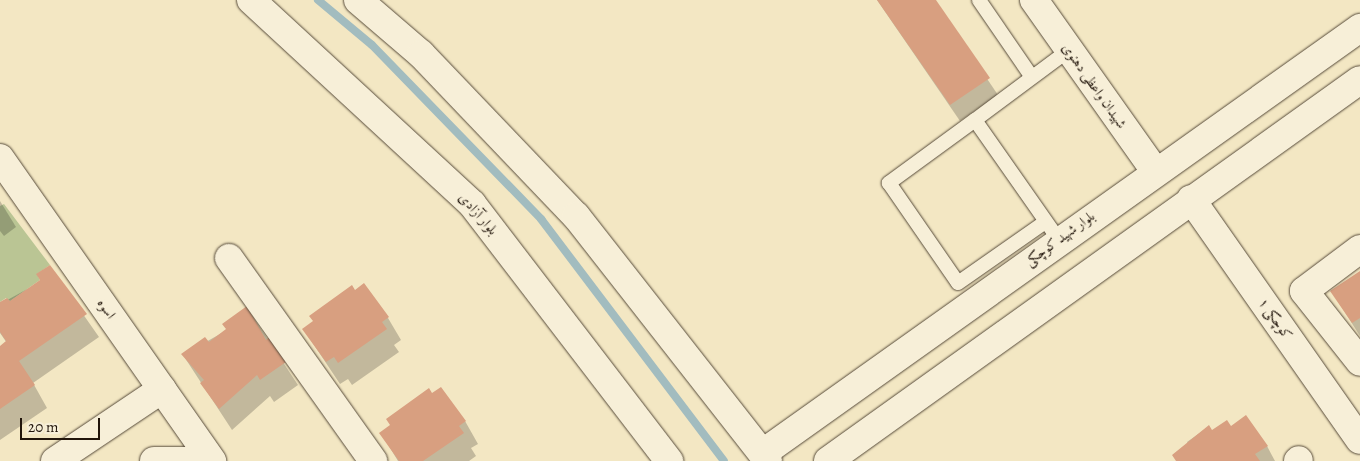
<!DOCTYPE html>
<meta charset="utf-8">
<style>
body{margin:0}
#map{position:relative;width:1360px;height:461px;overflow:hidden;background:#f3e7c3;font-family:Alegreya,Amiri,serif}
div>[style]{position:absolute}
.green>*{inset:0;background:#bac594}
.shadow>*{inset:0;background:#0003}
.stream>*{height:8px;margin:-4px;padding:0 4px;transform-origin:4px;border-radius:4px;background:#a2bcbf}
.building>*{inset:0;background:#d89f80}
.roads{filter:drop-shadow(0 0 1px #564a39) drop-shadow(0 0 1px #564a39)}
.lane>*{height:14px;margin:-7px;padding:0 7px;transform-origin:7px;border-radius:7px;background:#f7efd8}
.street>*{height:28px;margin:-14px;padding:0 14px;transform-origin:14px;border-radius:14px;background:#f7efd8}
.secondary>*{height:28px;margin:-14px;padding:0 14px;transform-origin:14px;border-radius:14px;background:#f7efd8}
span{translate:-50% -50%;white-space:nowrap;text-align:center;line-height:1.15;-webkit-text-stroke:4.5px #f7efd8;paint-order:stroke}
.street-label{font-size:14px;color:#21150b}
.scale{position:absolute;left:20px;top:418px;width:80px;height:22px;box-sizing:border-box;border:2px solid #21150b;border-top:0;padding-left:6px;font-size:15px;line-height:18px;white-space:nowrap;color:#21150b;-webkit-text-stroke:4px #f7efd8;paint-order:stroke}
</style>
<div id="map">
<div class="green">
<div style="clip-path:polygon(4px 204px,50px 265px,37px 274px,40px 280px,10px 301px,6px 298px,0 302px,0 206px)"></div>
</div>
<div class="shadow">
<div style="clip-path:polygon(877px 0,934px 0,998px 95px,960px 121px)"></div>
<div style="clip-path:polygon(0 201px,16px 227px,4px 236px,0 231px)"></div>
<div style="clip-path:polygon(50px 267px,99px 337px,33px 383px,47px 408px,0 440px,0 347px,7px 343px,0 333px,0 304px,42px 281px)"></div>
<div style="clip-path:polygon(1360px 273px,1360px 336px,1332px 292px)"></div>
<div style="clip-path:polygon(355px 292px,388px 318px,401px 340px,394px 345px,399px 352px,352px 385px,348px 379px,340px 384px,304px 330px)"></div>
<div style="clip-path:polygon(247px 308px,298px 385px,274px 402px,270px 396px,232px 430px,183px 355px,227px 330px)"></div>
<div style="clip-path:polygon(465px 421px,478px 444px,471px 448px,476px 456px,469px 461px,398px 461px,381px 433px)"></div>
<div style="clip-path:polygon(1208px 427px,1212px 432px,1231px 428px,1267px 446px,1275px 461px,1177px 461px,1189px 446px,1187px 442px)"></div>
</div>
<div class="stream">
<div style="left:318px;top:0;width:70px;rotate:39.8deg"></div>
<div style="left:372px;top:45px;width:243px;rotate:45.8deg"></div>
<div style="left:541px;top:219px;width:303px;rotate:52.9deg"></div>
</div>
<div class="building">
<div style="clip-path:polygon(877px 0,936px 0,990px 78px,950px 105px)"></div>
<div style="clip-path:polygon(50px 265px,87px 314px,19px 361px,35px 385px,0 409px,0 346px,6px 341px,0 332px,0 302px,7px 298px,10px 301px,40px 280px,36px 274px)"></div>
<div style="clip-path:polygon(1360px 271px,1360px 318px,1352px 323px,1330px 291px)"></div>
<div style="clip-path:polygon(364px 283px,389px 317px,382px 322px,387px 329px,338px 363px,334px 357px,326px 362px,302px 329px,313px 321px,309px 316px,352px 285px,355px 290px)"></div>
<div style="clip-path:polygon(247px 306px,266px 340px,269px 337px,286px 362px,260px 380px,257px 375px,219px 409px,200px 383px,204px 380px,181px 354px,205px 337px,209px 342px,226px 329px,222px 324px)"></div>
<div style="clip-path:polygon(441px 387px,466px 421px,459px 426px,464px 433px,423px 461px,399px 461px,379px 433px,390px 425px,386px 419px,429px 388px,432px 393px)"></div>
<div style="clip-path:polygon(1246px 415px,1268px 446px,1255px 454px,1260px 461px,1176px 461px,1172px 455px,1209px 425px,1212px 430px,1227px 420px,1231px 426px)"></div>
</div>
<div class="roads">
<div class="lane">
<div style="left:979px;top:0;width:93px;rotate:55.5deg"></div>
<div style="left:975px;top:120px;width:107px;rotate:143.8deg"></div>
<div style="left:889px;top:183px;width:121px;rotate:55.4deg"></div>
<div style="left:958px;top:283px;width:106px;rotate:-35deg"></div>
<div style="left:1059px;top:240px;width:146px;rotate:-125deg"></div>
<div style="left:975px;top:120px;width:117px;rotate:-36.7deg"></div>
</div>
<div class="street">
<div style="left:1191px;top:199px;width:294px;rotate:55deg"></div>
<div style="left:1360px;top:249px;width:70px;rotate:143.1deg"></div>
<div style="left:1304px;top:291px;width:90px;rotate:51.7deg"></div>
<div style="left:229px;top:258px;width:249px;rotate:54.6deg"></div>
<div style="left:154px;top:461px;width:33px"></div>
<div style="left:1298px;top:461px;width:1px;rotate:-45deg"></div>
</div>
<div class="secondary">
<div style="left:251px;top:0;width:301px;rotate:42.7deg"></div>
<div style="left:472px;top:204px;width:324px;rotate:52.5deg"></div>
<div style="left:358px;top:0;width:83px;rotate:40.6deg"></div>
<div style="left:421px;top:54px;width:224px;rotate:46.3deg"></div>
<div style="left:576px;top:216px;width:311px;rotate:51.9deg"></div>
<div style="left:1034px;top:0;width:209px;rotate:54.7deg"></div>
<div style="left:0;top:158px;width:370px;rotate:55deg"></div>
<div style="left:763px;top:453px;width:733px;rotate:-35.45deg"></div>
<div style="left:55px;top:461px;width:129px;rotate:-33.9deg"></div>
<div style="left:828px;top:461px;width:654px;rotate:-35.61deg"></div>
</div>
</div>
<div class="street-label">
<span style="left:1094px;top:86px;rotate:55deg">شهیدان واعظی دهنوی</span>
<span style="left:478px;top:214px;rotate:49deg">بلوار آزادی</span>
<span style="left:1060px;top:239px;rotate:-36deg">بلوار شهید کوچکی</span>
<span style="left:106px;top:309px;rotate:55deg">اسوه</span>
<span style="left:1275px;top:319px;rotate:55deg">کوچکی ۱</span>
</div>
<div class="scale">20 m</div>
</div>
